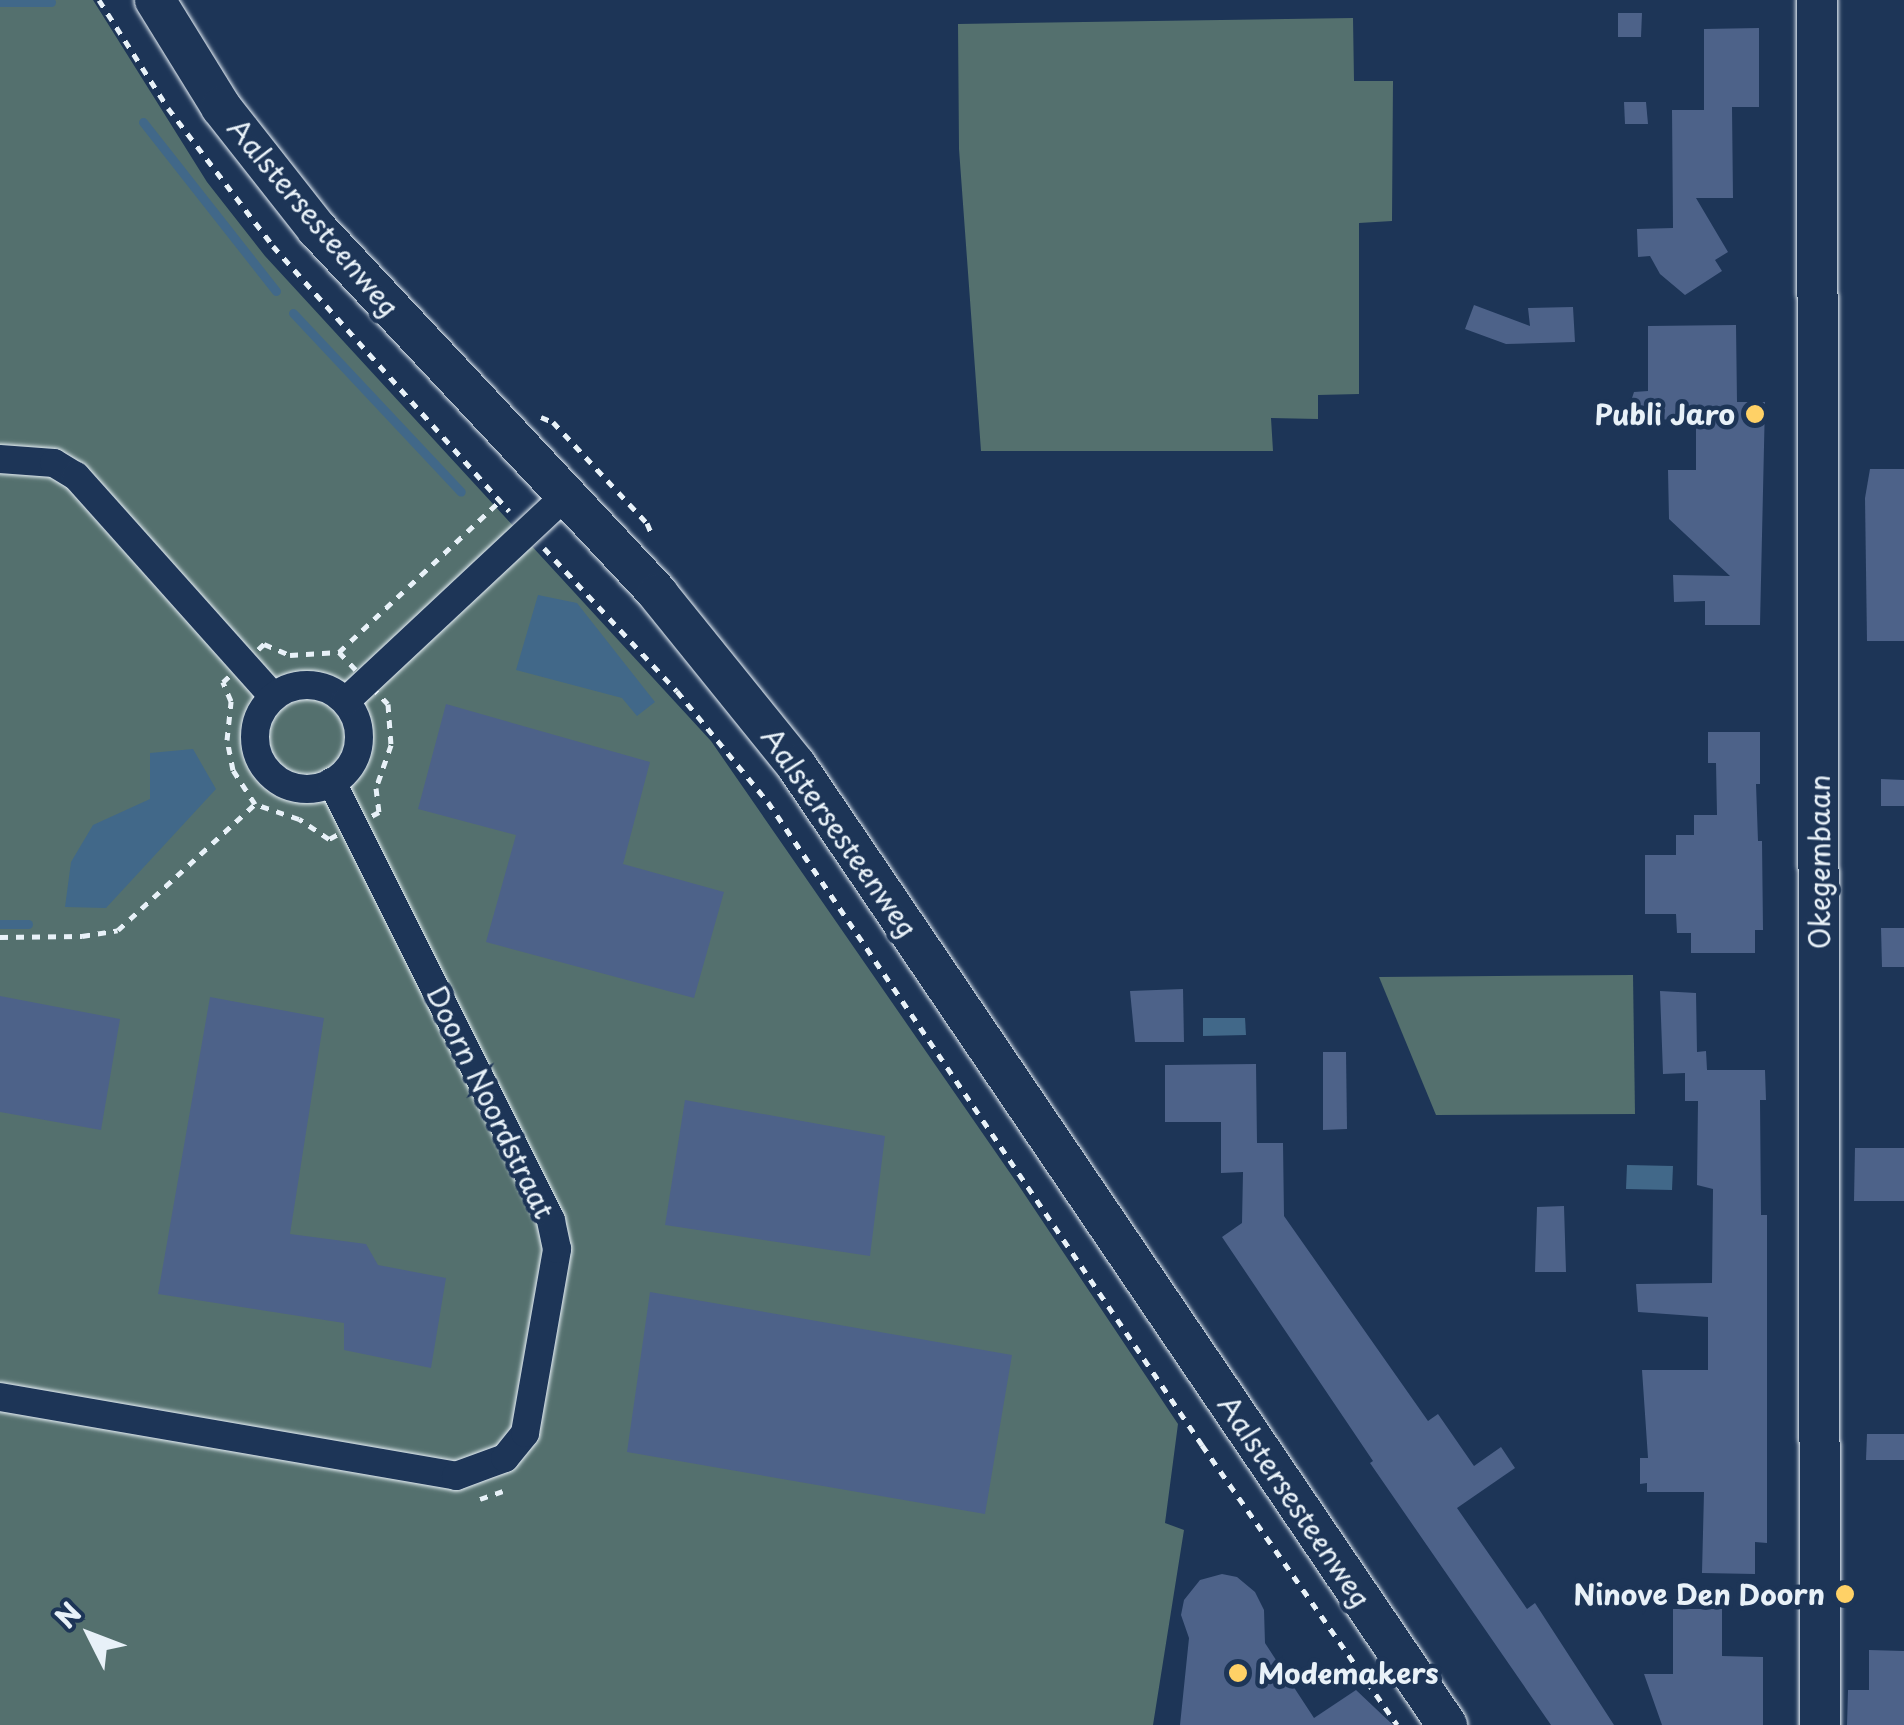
<!DOCTYPE html>
<style>
body{margin:0}
#map{position:relative;width:1904px;height:1725px;overflow:hidden;background:#1d3557;font-family:"Playpen Sans",sans-serif}
div>[style]{position:absolute}
.green>*{inset:0;background:#54706e}
.water>*{inset:0;background:#416889}
.stream>*{height:9px;margin:-4.5px;padding:0 4.5px;transform-origin:4.5px;border-radius:4.5px;background:#416889}
.building>*{inset:0;background:#4d6289}
.path>*{height:5px;margin-top:-2.5px;transform-origin:0;background:repeating-linear-gradient(90deg,#e8f1f8 0 8px,transparent 0 16px)}
.roads{filter:drop-shadow(0 0 2px #e8f1f8) drop-shadow(0 0 2px #e8f1f8)}
.street>*{height:28px;margin:-14px;padding:0 14px;transform-origin:14px;border-radius:14px;background:#1d3557}
.street>.ring{margin:-14px;padding:0;box-sizing:content-box;background:none;border:28px solid #1d3557;border-radius:50%}
.secondary>*{height:40px;margin:-20px;padding:0 20px;transform-origin:20px;border-radius:20px;background:#1d3557}
.dots>*{width:28px;height:28px;translate:-50% -50%;box-sizing:border-box;border:5px solid #1d3557;border-radius:50%}
span{translate:-50% -50%;white-space:nowrap;text-align:center;line-height:1.15;-webkit-text-stroke:9px #1d3557;paint-order:stroke}
.street-label{font-size:28px;color:#e8f1f8}
.poi-label{font-size:28px;color:#e8f1f8;font-weight:700}
.right{translate:-100% -50%;text-align:right}
.left{translate:0 -50%;text-align:left}
.north{position:absolute;left:40px;top:1585px;width:100px;height:100px;-webkit-text-stroke:8px #1d3557;paint-order:stroke;rotate:312deg;font-size:28px;font-weight:700;line-height:40px;text-align:center;color:#e8f1f8}
.north::after{content:'';display:block;margin:auto;width:35px;height:45px;background:#e8f1f8;clip-path:polygon(50% 0,100% 100%,50% 72%,0 100%)}
</style>
<div id="map">
<div class="green">
<div style="clip-path:polygon(0 0,93px 0,207px 182px,265px 256px,711px 741px,1017px 1183px,1178px 1424px,1165px 1523px,1184px 1530px,1153px 1725px,0 1725px)"></div>
<div style="clip-path:polygon(1353px 18px,1354px 81px,1393px 81px,1392px 221px,1359px 223px,1359px 394px,1318px 395px,1318px 419px,1271px 418px,1273px 451px,981px 451px,959px 149px,958px 24px)"></div>
<div style="clip-path:polygon(1633px 975px,1635px 1114px,1436px 1115px,1379px 977px)"></div>
</div>
<div class="water">
<div style="clip-path:polygon(538px 595px,577px 603px,655px 702px,637px 716px,622px 698px,516px 670px)"></div>
<div style="clip-path:polygon(193px 749px,216px 789px,106px 908px,65px 907px,71px 862px,93px 825px,150px 799px,150px 753px)"></div>
<div style="clip-path:polygon(1203px 1018px,1245px 1018px,1246px 1035px,1203px 1036px)"></div>
<div style="clip-path:polygon(1627px 1165px,1673px 1166px,1672px 1190px,1626px 1189px)"></div>
</div>
<div class="stream">
<div style="left:0;top:2px;width:51px"></div>
<div style="left:143px;top:122px;width:215px;rotate:51.8deg"></div>
<div style="left:293px;top:313px;width:245px;rotate:46.8deg"></div>
<div style="left:0;top:924px;width:28px"></div>
</div>
<div class="building">
<div style="clip-path:polygon(1618px 13px,1642px 13px,1641px 37px,1618px 37px)"></div>
<div style="clip-path:polygon(1759px 28px,1759px 107px,1732px 107px,1733px 198px,1696px 198px,1728px 252px,1715px 260px,1722px 271px,1685px 295px,1660px 274px,1650px 256px,1638px 257px,1637px 229px,1673px 228px,1672px 110px,1704px 110px,1704px 29px)"></div>
<div style="clip-path:polygon(1624px 102px,1646px 102px,1648px 124px,1625px 124px)"></div>
<div style="clip-path:polygon(1474px 305px,1530px 326px,1528px 308px,1573px 307px,1575px 342px,1506px 344px,1465px 329px)"></div>
<div style="clip-path:polygon(1736px 325px,1737px 402px,1765px 402px,1760px 625px,1705px 625px,1705px 601px,1674px 602px,1673px 575px,1730px 576px,1669px 519px,1668px 470px,1696px 470px,1696px 419px,1633px 420px,1632px 398px,1634px 392px,1648px 391px,1648px 326px)"></div>
<div style="clip-path:polygon(1870px 469px,1904px 469px,1904px 641px,1867px 641px,1865px 498px)"></div>
<div style="clip-path:polygon(446px 704px,650px 762px,623px 864px,724px 892px,694px 998px,486px 942px,516px 835px,418px 809px)"></div>
<div style="clip-path:polygon(1708px 732px,1760px 732px,1760px 784px,1756px 784px,1758px 841px,1762px 841px,1763px 930px,1755px 930px,1755px 953px,1691px 953px,1691px 933px,1677px 933px,1676px 914px,1645px 914px,1645px 855px,1676px 855px,1676px 835px,1694px 835px,1694px 815px,1717px 815px,1716px 763px,1708px 763px)"></div>
<div style="clip-path:polygon(1881px 779px,1904px 780px,1904px 806px,1881px 806px)"></div>
<div style="clip-path:polygon(1881px 928px,1904px 928px,1904px 967px,1882px 967px)"></div>
<div style="clip-path:polygon(1183px 989px,1184px 1042px,1135px 1042px,1130px 991px)"></div>
<div style="clip-path:polygon(1660px 991px,1696px 993px,1697px 1052px,1706px 1051px,1707px 1070px,1765px 1070px,1766px 1100px,1760px 1100px,1761px 1215px,1767px 1215px,1767px 1543px,1755px 1542px,1755px 1574px,1702px 1573px,1704px 1492px,1647px 1492px,1647px 1483px,1640px 1484px,1640px 1458px,1648px 1458px,1642px 1370px,1708px 1370px,1708px 1317px,1638px 1312px,1636px 1284px,1712px 1283px,1713px 1189px,1697px 1185px,1698px 1101px,1685px 1101px,1685px 1073px,1663px 1074px)"></div>
<div style="clip-path:polygon(0 996px,120px 1019px,101px 1130px,0 1112px)"></div>
<div style="clip-path:polygon(210px 997px,324px 1018px,290px 1234px,366px 1244px,378px 1265px,446px 1278px,431px 1368px,344px 1350px,344px 1323px,158px 1294px)"></div>
<div style="clip-path:polygon(1323px 1052px,1346px 1052px,1347px 1129px,1323px 1130px)"></div>
<div style="clip-path:polygon(1256px 1064px,1257px 1143px,1283px 1143px,1284px 1216px,1428px 1421px,1438px 1414px,1474px 1466px,1501px 1447px,1515px 1468px,1457px 1508px,1527px 1609px,1535px 1603px,1614px 1725px,1551px 1725px,1370px 1463px,1373px 1461px,1222px 1237px,1242px 1223px,1243px 1172px,1221px 1173px,1221px 1122px,1165px 1122px,1165px 1065px)"></div>
<div style="clip-path:polygon(685px 1100px,885px 1136px,870px 1256px,665px 1225px)"></div>
<div style="clip-path:polygon(1855px 1148px,1904px 1148px,1904px 1201px,1854px 1201px)"></div>
<div style="clip-path:polygon(1564px 1206px,1566px 1272px,1535px 1272px,1537px 1207px)"></div>
<div style="clip-path:polygon(650px 1292px,1012px 1355px,985px 1514px,627px 1452px)"></div>
<div style="clip-path:polygon(1867px 1434px,1904px 1434px,1904px 1460px,1866px 1460px)"></div>
<div style="clip-path:polygon(1222px 1574px,1237px 1577px,1255px 1592px,1264px 1610px,1265px 1643px,1314px 1718px,1356px 1690px,1393px 1725px,1180px 1725px,1189px 1638px,1181px 1615px,1184px 1600px,1200px 1580px)"></div>
<div style="clip-path:polygon(1673px 1609px,1722px 1609px,1722px 1656px,1763px 1657px,1763px 1725px,1662px 1725px,1644px 1674px,1673px 1674px)"></div>
<div style="clip-path:polygon(1869px 1650px,1904px 1651px,1904px 1725px,1847px 1725px,1848px 1690px,1869px 1690px)"></div>
</div>
<div class="path">
<div style="left:99px;top:0;width:128px;rotate:57.4deg"></div>
<div style="left:168px;top:108px;width:173px;rotate:52.7deg"></div>
<div style="left:273px;top:246px;width:355px;rotate:48.3deg"></div>
<div style="left:541px;top:417px;width:13px;rotate:23deg"></div>
<div style="left:553px;top:422px;width:138px;rotate:47.1deg"></div>
<div style="left:647px;top:523px;width:13px;rotate:67deg"></div>
<div style="left:544px;top:548px;width:195px;rotate:47.1deg"></div>
<div style="left:677px;top:691px;width:144px;rotate:50.7deg"></div>
<div style="left:768px;top:802px;width:776px;rotate:55.98deg"></div>
<div style="left:1202px;top:1445px;width:341px;rotate:55.1deg"></div>
<div style="left:264px;top:644px;width:28px;rotate:23deg"></div>
<div style="left:290px;top:655px;width:49px;rotate:-3.5deg"></div>
<div style="left:339px;top:652px;width:71px;rotate:46.7deg"></div>
<div style="left:388px;top:704px;width:41px;rotate:85.8deg"></div>
<div style="left:391px;top:745px;width:46px;rotate:109.2deg"></div>
<div style="left:376px;top:788px;width:24px;rotate:83deg"></div>
<div style="left:379px;top:812px;width:57px;rotate:151.6deg"></div>
<div style="left:329px;top:839px;width:36px;rotate:-146deg"></div>
<div style="left:299px;top:819px;width:46px;rotate:-161.2deg"></div>
<div style="left:255px;top:804px;width:40px;rotate:-122.9deg"></div>
<div style="left:233px;top:770px;width:31px;rotate:-101deg"></div>
<div style="left:227px;top:740px;width:39px;rotate:-84deg"></div>
<div style="left:231px;top:701px;width:21px;rotate:-113deg"></div>
<div style="left:223px;top:682px;width:56px;rotate:-42.8deg"></div>
<div style="left:339px;top:652px;width:221px;rotate:-43.2deg"></div>
<div style="left:0;top:937px;width:82px;rotate:-0.7deg"></div>
<div style="left:82px;top:936px;width:36px;rotate:-9deg"></div>
<div style="left:118px;top:930px;width:186px;rotate:-42.6deg"></div>
<div style="left:480px;top:1499px;width:24px;rotate:-19deg"></div>
</div>
<div class="roads">
<div class="street">
<div style="left:0;top:459px;width:54px;rotate:4.2deg"></div>
<div style="left:54px;top:463px;width:26px;rotate:31deg"></div>
<div style="left:76px;top:476px;width:295px;rotate:48.2deg"></div>
<div class="ring" style="left:255px;top:685px;width:76px;height:76px"></div>
<div style="left:346px;top:701px;width:300px;rotate:-43.1deg"></div>
<div style="left:0;top:1397px;width:463px;rotate:9.8deg"></div>
<div style="left:456px;top:1476px;width:52px;rotate:-20.2deg"></div>
<div style="left:505px;top:1458px;width:32px;rotate:-51deg"></div>
<div style="left:525px;top:1433px;width:187px;rotate:-80.1deg"></div>
<div style="left:557px;top:1249px;width:30px;rotate:-102deg"></div>
<div style="left:551px;top:1220px;width:490px;rotate:-116.6deg"></div>
</div>
<div class="secondary">
<div style="left:155px;top:0;width:126px;rotate:58.3deg"></div>
<div style="left:221px;top:107px;width:155px;rotate:51.8deg"></div>
<div style="left:317px;top:229px;width:500px;rotate:46.9deg"></div>
<div style="left:658px;top:594px;width:220px;rotate:51.1deg"></div>
<div style="left:796px;top:765px;width:1160px;rotate:55.86deg"></div>
<div style="left:1817px;top:0;width:1725px;rotate:89.9deg"></div>
</div>
</div>
<div class="dots">
<div style="left:1755px;top:414px;background:#ffd166"></div>
<div style="left:1845px;top:1594px;background:#ffd166"></div>
<div style="left:1238px;top:1673px;background:#ffd166"></div>
</div>
<div class="street-label">
<span style="left:314px;top:217px;rotate:50deg">Aalstersesteenweg</span>
<span style="left:840px;top:832px;rotate:55deg">Aalstersesteenweg</span>
<span style="left:1819px;top:862px;rotate:-90deg">Okegembaan</span>
<span style="left:491px;top:1102px;rotate:64deg">Doorn Noordstraat</span>
<span style="left:1295px;top:1501px;rotate:56deg">Aalstersesteenweg</span>
</div>
<div class="poi-label">
<span class="right" style="left:1735px;top:414px">Publi Jaro</span>
<span class="right" style="left:1825px;top:1594px">Ninove Den Doorn</span>
<span class="left" style="left:1258px;top:1673px">Modemakers</span>
</div>
<div class="north">N</div>
</div>
